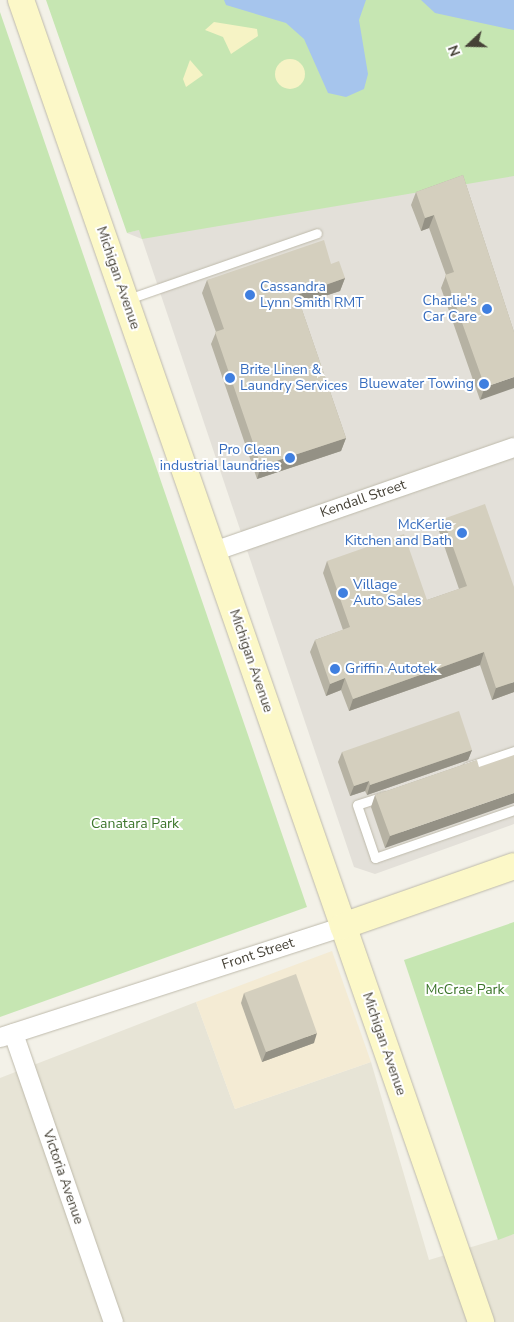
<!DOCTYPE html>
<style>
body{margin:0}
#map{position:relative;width:514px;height:1322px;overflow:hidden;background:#f3f1e8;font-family:"Nunito Sans",sans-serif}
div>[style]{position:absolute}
.residential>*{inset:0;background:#e7e4d6}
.commercial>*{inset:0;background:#f4ebd4}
.industrial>*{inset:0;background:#e3e0d9}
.green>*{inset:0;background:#c6e6b2}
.sand>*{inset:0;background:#f6f3c5}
.round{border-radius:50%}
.water>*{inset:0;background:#a6c5ed}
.roads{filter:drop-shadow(0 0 1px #bebaab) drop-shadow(0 0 1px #bebaab)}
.lane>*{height:9px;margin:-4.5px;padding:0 4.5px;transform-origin:4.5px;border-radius:4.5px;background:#fff}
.street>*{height:19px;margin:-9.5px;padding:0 9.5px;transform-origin:9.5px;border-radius:9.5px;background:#fff}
.secondary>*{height:26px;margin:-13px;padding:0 13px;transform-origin:13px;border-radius:13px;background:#fcf8c8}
.wall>*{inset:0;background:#b6b2a3}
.shaded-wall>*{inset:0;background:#949185}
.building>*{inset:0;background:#d4cfbe}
.dots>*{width:14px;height:14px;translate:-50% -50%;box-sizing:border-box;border:2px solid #fff;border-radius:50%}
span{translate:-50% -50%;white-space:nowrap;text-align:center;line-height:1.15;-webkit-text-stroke:4px #fff;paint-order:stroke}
.street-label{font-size:14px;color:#464237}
.shop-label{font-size:14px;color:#366cbe}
.left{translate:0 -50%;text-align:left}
.right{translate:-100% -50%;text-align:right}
.park-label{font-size:14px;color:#3d762c}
.north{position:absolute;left:444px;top:20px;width:50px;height:50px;-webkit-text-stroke:4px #fff;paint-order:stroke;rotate:249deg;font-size:14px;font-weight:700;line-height:20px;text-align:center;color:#464237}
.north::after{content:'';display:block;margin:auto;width:18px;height:22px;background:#464237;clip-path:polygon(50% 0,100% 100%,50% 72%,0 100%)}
</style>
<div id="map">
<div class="residential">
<div style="clip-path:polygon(196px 1002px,235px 1109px,371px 1062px,429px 1260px,514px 1234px,514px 1322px,0 1322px,0 1078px)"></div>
</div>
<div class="commercial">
<div style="clip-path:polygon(332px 951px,371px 1062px,235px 1109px,196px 1002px)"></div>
</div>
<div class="industrial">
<div style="clip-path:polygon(514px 173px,514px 824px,375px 874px,354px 867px,142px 239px,127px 233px,187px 217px)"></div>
</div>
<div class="green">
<div style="clip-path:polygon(46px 0,514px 0,514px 176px,142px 239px,139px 230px,127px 233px)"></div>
<div style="clip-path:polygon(0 12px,307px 907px,0 1017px)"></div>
<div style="clip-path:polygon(514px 922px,514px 1234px,498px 1240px,404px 960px)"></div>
</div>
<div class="sand">
<div style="clip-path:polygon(214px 22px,257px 29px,258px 36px,231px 54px,223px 37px,205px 30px)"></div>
<div class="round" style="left:275px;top:59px;width:30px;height:30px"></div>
<div style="clip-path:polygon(190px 60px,203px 75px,186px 87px,183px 79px)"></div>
</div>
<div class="water">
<div style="clip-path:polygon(224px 0,366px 0,359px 20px,368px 74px,364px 89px,346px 97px,328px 93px,304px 39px,286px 23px,226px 5px)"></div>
<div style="clip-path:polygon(421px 0,514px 0,514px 30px,435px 13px)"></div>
</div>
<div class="roads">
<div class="lane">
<div style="left:128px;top:299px;width:200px;rotate:-19.2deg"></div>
<div style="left:467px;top:767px;width:50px;rotate:-18.8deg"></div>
<div style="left:384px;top:796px;width:28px;rotate:162deg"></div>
<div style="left:357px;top:805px;width:56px;rotate:71.2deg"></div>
<div style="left:375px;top:858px;width:147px;rotate:-19.1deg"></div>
</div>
<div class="street">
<div style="left:213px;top:551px;width:318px;rotate:-19.1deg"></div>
<div style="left:13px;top:1033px;width:306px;rotate:70.9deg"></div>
<div style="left:0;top:1037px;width:361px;rotate:-17.9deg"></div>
</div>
<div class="secondary">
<div style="left:21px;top:0;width:1400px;rotate:70.81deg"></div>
<div style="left:343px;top:926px;width:181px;rotate:-19.3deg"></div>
</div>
</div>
<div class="wall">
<div style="clip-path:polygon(463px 175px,514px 332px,480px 400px,441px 288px,446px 275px,429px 228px,421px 231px,411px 205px,416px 192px)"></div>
<div style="clip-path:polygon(331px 264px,345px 278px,340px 291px,300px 304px,346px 438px,341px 451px,257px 479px,211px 344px,216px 332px,202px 293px,207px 280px)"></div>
<div style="clip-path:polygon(443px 519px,514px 692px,492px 700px,480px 665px,349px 711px,341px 690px,326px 696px,310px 652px,315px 640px,343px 630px,323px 573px,327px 561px,427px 600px,459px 589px,439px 531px)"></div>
<div style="clip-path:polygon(472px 750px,468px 760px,367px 795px,365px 791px,350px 796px,338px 762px,342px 752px)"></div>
<div style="clip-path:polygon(477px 760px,385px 848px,371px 807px,375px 795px)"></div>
<div style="clip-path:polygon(244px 993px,314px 1043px,262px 1062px,241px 1003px)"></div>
</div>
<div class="shaded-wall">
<div style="clip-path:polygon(434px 215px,429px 228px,421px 231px,425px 218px)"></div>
<div style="clip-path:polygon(345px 278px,340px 291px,292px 307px,297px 295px)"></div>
<div style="clip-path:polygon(514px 377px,514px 388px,480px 400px,485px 387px)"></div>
<div style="clip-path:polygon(346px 438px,341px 451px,257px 479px,261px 466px)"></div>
<div style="clip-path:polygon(484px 652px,480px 665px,349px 711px,353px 699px)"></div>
<div style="clip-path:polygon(345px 678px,341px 690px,326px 696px,330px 684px)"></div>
<div style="clip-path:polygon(514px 682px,514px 692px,492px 700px,496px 688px)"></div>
<div style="clip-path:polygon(472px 750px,468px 760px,367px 795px,370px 785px)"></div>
<div style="clip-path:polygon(369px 781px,365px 791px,350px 796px,354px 786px)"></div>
<div style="clip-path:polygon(514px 793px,514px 803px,385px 848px,390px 836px)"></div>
<div style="clip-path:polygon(317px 1033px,314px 1043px,262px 1062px,266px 1052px)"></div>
</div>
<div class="building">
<div style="clip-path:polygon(463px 175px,514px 332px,514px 377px,485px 387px,445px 275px,454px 272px,434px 215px,425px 218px,416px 192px)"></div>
<div style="clip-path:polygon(324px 240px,331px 264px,339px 261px,345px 278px,297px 295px,346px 438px,261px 466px,215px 332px,224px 329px,207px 280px)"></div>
<div style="clip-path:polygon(485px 504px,514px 587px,514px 682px,496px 688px,484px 652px,353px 699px,345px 678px,330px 684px,315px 640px,350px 627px,327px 561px,404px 534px,427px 600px,467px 586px,443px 519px)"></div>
<div style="clip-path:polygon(459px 711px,472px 750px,370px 785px,369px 781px,354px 786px,342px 752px)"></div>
<div style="clip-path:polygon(514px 755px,514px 793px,390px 836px,375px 795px,477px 760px,479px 767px)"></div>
<div style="clip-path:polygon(296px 974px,317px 1033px,266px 1052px,244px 993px)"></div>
</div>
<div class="dots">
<div style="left:250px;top:295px;background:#3f7fe0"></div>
<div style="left:487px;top:309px;background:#3f7fe0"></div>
<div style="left:230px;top:378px;background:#3f7fe0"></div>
<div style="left:484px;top:384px;background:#3f7fe0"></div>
<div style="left:290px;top:458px;background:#3f7fe0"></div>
<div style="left:462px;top:533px;background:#3f7fe0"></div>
<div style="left:343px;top:593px;background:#3f7fe0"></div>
<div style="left:335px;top:669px;background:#3f7fe0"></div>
</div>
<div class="street-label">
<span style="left:118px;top:278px;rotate:71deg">Michigan Avenue</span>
<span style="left:363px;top:499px;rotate:-19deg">Kendall Street</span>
<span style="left:251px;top:661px;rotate:71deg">Michigan Avenue</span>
<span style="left:258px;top:954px;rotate:-18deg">Front Street</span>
<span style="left:384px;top:1044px;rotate:71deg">Michigan Avenue</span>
<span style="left:63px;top:1177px;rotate:71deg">Victoria Avenue</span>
</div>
<div class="shop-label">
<span class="left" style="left:260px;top:295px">Cassandra<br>Lynn Smith RMT</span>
<span class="right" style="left:477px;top:309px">Charlie's<br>Car Care</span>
<span class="left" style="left:240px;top:378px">Brite Linen &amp;<br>Laundry Services</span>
<span class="right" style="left:474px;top:384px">Bluewater Towing</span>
<span class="right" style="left:280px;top:458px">Pro Clean<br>industrial laundries</span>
<span class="right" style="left:452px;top:533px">McKerlie<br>Kitchen and Bath</span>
<span class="left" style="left:353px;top:593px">Village<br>Auto Sales</span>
<span class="left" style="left:345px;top:669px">Griffin Autotek</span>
</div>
<div class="park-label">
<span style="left:135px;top:824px">Canatara Park</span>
<span style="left:465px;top:990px">McCrae Park</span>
</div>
<div class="north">N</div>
</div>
